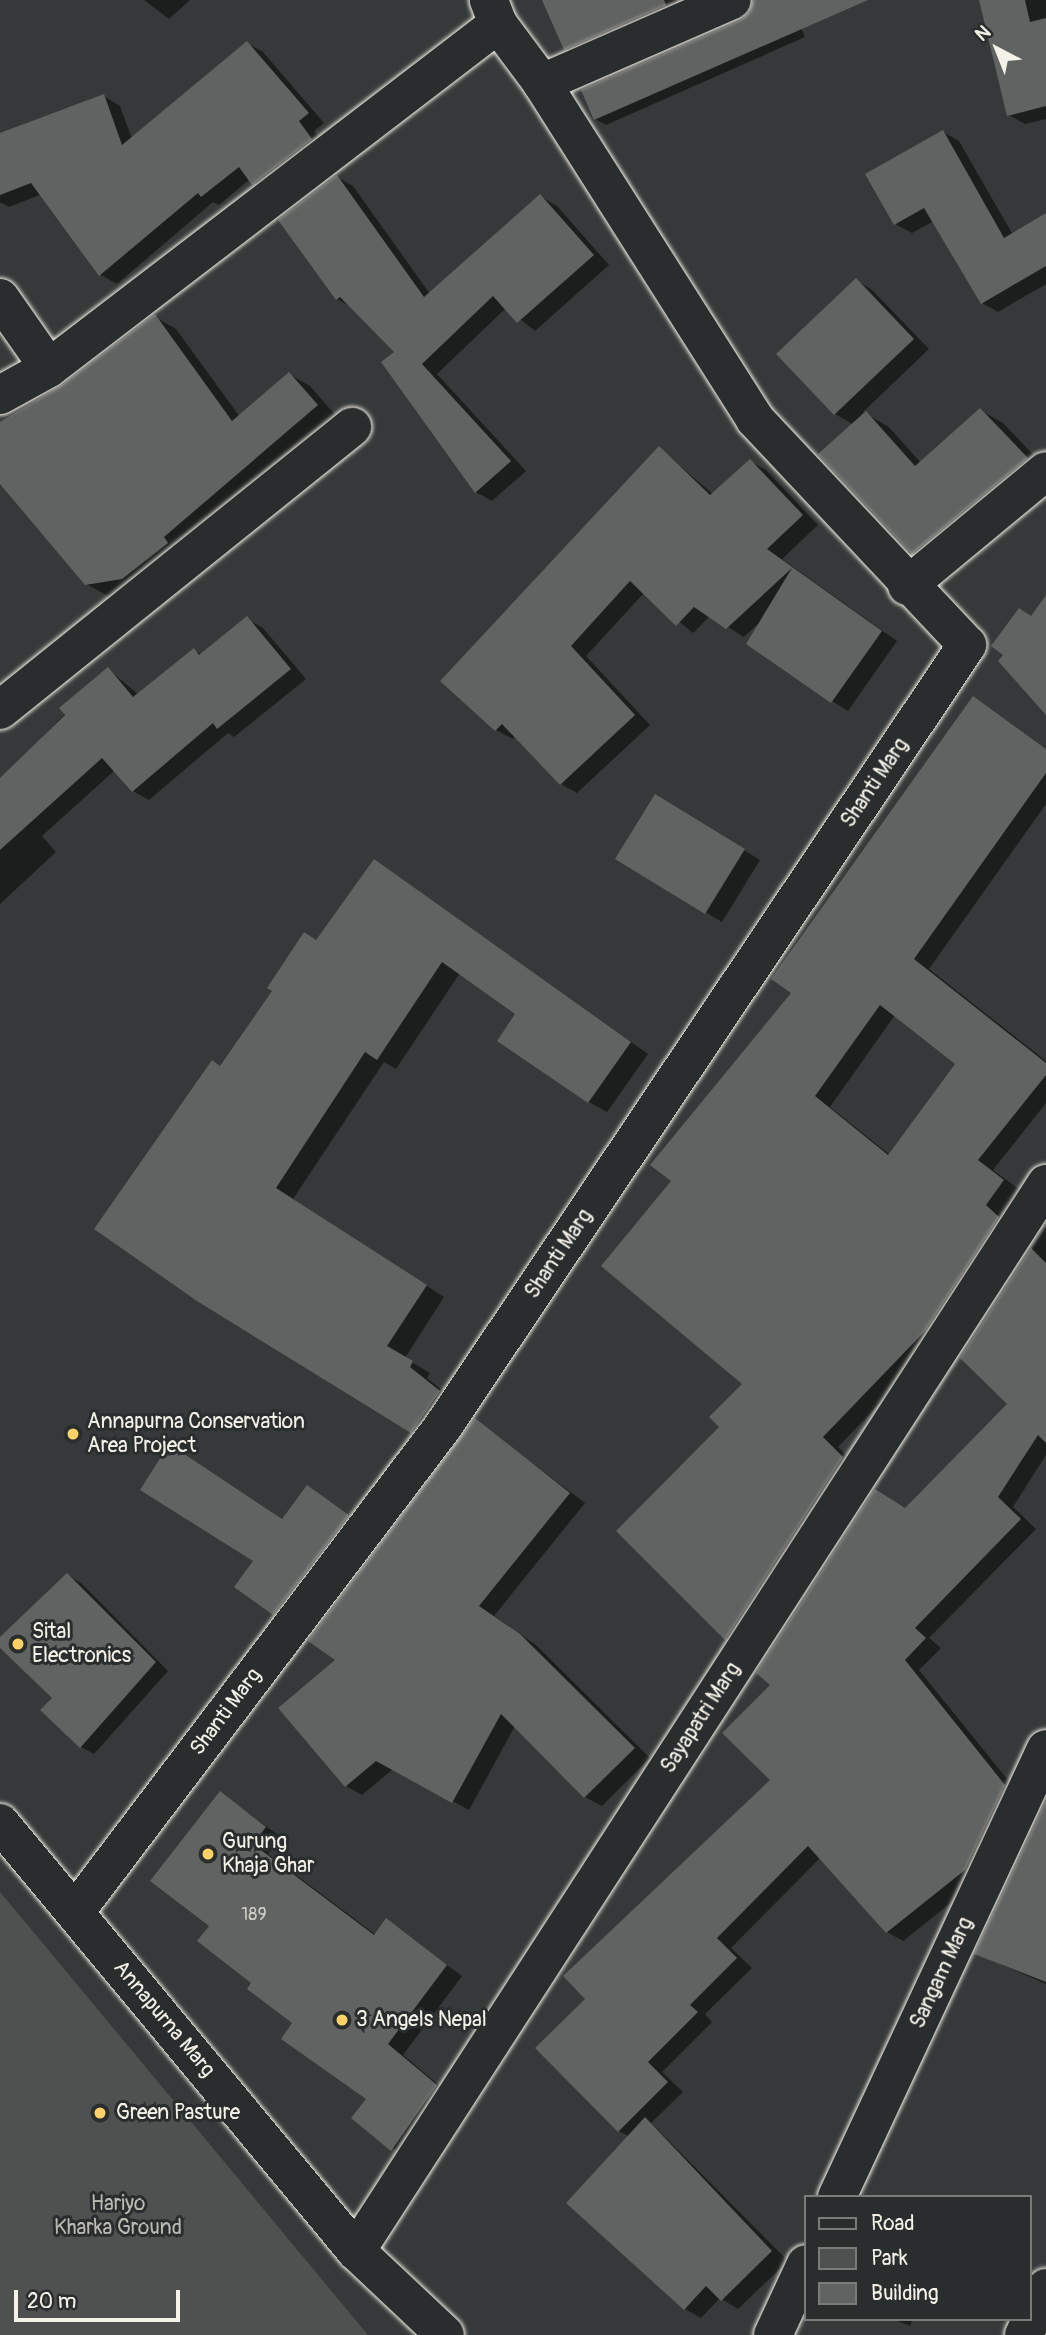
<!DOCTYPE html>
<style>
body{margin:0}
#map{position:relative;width:1046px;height:2335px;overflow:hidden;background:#363939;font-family:Pangolin,sans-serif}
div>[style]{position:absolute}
.green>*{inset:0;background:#4e514f}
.shadow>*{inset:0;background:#0007}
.building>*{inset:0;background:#616362}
.roads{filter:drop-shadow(0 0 2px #f4f1e8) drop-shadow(0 0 2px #f4f1e8)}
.minor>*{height:38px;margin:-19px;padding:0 19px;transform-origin:19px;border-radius:19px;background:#2a2d2e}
.major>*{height:38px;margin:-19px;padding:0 19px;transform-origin:19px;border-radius:19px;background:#2a2d2e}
.dots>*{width:19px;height:19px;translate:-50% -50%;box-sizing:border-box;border:4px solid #2a2d2e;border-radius:50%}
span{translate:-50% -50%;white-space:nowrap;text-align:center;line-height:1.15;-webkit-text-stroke:6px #2a2d2e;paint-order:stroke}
.number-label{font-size:18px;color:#cfcec6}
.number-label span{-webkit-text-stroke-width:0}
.street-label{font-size:21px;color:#f4f1e8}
.poi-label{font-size:21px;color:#f4f1e8}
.left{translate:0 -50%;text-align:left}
.park-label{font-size:21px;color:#bab9b2}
.legend{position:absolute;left:804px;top:2195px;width:228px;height:126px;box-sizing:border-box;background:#2a2d2e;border:2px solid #7b7b78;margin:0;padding:9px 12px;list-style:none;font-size:21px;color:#f4f1e8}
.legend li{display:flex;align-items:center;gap:14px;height:35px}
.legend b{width:35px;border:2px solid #7b7b78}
.north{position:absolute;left:962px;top:14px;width:70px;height:70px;-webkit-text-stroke:5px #2a2d2e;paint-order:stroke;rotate:318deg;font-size:19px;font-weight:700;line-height:28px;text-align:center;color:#f4f1e8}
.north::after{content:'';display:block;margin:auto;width:24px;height:32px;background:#f4f1e8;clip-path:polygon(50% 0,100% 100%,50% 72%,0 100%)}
.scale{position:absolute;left:14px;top:2290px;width:166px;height:32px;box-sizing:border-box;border:4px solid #f4f1e8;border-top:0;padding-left:9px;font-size:21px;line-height:24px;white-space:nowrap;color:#f4f1e8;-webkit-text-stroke:5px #2a2d2e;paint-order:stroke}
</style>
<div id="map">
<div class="green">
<div style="clip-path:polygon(0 1892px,31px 1929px,368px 2335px,0 2335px)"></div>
</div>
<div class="shadow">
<div style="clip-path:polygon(144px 0,190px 0,169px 19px)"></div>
<div style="clip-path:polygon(543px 0,676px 0,681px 14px,581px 58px,565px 48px)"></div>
<div style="clip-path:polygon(754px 0,789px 0,805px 37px,606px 125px,595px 119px,742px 22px,752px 13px)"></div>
<div style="clip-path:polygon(984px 0,1046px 0,1046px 119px,1025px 124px,1009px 115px)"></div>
<div style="clip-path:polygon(247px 43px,263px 52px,324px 123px,314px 131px,327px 149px,270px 193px,250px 179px,219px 205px,213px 202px,117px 284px,101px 275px,42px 194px,9px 207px,0 202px,0 135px,104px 96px,120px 106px,132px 139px)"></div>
<div style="clip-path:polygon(943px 132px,959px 141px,1013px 235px,1046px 215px,1046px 284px,998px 312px,982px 303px,934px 221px,912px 233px,895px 224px)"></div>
<div style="clip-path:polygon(337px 177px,353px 186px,430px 294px,540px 196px,557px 206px,609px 265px,535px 331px,506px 308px,437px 374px,526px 471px,492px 501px,476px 492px,396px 352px,353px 308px,337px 299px)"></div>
<div style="clip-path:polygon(856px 280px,872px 290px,929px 349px,863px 412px,889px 427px,921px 463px,980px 410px,1003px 423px,1046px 468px,935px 566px,913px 552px,854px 425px,835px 414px)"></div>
<div style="clip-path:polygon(155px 317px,176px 329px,240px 417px,289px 374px,310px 386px,338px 418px,144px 591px,108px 596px,86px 584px,0 482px,0 424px,63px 387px)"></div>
<div style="clip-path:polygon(659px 448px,714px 495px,750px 461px,766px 470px,818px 525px,782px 559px,897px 641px,848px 711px,832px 701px,760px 622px,744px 637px,710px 616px,693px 633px,644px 593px,586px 656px,650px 725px,577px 793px,561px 784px,515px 736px,513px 739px,496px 730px,442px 681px)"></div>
<div style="clip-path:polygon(247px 619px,263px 628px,306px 679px,234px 737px,228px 733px,149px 800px,133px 791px,115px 770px,42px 836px,56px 852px,0 904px,0 781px,108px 669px,139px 695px,194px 650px,202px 655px)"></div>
<div style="clip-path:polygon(evenodd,989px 708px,1046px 749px,1046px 804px,929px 969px,1046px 1061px,1046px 1103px,993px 1170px,1032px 1199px,941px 1340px,838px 1447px,858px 1467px,742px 1647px,726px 1638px,619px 1531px,721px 1427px,744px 1384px,674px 1181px,793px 992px,989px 708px,895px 1015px,957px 1063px,890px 1155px,830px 1107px,895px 1015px)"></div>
<div style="clip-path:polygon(672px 805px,760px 860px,722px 922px,618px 859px)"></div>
<div style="clip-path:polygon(375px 861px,648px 1054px,607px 1112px,589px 1102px,518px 1014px,460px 973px,396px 1069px,384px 1062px,293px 1199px,444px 1297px,405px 1358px,430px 1373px,427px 1378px,458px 1403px,430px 1442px,197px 1300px,221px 1067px)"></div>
<div style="clip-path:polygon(1046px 1227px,1046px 1455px,1013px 1507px,1036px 1529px,929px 1638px,941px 1648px,919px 1670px,1020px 1795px,981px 1879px,903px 1941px,887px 1932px,821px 1857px,731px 1948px,752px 1968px,705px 2014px,712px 2022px,662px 2072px,683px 2092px,651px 2123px,788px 2261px,738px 2309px,720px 2298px,701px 2318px,685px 2309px,569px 2202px,630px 2137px,619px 2131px,588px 1999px,772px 1780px,772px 1685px,906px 1510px,1009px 1404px,962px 1358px)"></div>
<div style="clip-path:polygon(475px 1420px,585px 1503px,494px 1616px,536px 1645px,650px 1758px,602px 1806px,585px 1797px,515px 1726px,469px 1810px,393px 1769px,362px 1795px,346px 1786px,338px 1659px)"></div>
<div style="clip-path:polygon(320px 1495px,361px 1523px,287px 1621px,274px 1614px,283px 1520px)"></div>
<div style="clip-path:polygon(67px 1575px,81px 1583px,168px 1671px,94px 1754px,81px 1747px,54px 1698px,0 1645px,0 1639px)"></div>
<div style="clip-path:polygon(221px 1794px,281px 1837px,268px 1854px,376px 1935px,386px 1921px,462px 1976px,403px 2055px,452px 2096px,408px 2159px,353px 2117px,369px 2099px,254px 1982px,211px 1926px)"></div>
<div style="clip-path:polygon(1046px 1818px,1046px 1984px,977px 1954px)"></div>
<div style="clip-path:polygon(893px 2319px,913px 2319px,910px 2326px)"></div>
</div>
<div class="building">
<div style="clip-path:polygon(542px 0,664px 0,666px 5px,564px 50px)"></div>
<div style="clip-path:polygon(753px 0,868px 0,594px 120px,581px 90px,741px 20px,750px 12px)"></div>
<div style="clip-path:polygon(979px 0,1025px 0,1030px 22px,1046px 18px,1046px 106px,1007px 116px)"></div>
<div style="clip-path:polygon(247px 41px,309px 113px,299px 121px,312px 139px,252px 185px,239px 167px,201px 197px,198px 193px,99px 276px,31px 183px,0 195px,0 133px,104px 94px,122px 145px)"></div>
<div style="clip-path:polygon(943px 130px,1004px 238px,1046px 213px,1046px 266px,981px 304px,924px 208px,894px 225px,865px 174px)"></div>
<div style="clip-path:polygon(337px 175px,424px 297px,540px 194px,594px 255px,517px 323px,493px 296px,422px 364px,511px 461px,475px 493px,381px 362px,394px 352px,340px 297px,336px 300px,278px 220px)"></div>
<div style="clip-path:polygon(856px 278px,914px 339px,834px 415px,776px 354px)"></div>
<div style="clip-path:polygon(155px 314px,232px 421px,289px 372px,318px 405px,164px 537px,168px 543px,122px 579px,85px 585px,0 484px,0 422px,62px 385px)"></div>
<div style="clip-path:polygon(980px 408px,1028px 458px,912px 554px,818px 454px,866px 411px,915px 466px)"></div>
<div style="clip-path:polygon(659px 446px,710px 495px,750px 459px,803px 515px,767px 549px,882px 631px,831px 703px,746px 644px,792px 568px,726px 629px,694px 607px,676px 626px,630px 581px,571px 646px,635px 715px,560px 785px,502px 724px,495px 731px,440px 681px)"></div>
<div style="clip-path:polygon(1046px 595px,1046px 715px,998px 661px,1003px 655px,991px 646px,1019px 608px,1031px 616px)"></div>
<div style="clip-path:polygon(247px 616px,291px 669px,217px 729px,213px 723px,132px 792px,102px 758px,0 850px,0 778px,65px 715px,59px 708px,108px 667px,133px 697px,194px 648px,199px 655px)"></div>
<div style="clip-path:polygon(evenodd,973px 696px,1046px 749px,1046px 773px,914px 959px,1046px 1063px,1046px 1075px,978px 1160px,1004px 1180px,986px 1205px,999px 1217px,925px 1331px,823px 1437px,843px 1457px,725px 1640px,616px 1531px,719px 1427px,709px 1417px,742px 1384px,601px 1266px,671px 1181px,650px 1165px,791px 993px,771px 979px,973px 696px,880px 1005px,955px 1064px,888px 1155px,815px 1096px,880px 1005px)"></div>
<div style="clip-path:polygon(655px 794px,745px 849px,705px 914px,615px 859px)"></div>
<div style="clip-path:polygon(374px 859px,631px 1042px,588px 1103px,497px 1041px,515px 1014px,442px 962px,377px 1060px,365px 1052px,276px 1188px,427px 1285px,387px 1346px,413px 1361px,410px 1367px,440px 1391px,411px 1433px,197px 1301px,94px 1229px,212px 1060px,220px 1066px,272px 991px,267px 988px,304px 932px,316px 940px)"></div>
<div style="clip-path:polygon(1031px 1248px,1046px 1263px,1046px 1443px,1038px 1435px,998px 1497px,1021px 1519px,915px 1628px,926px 1638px,905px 1660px,1005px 1785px,965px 1870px,886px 1933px,808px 1846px,717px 1938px,737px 1958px,690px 2005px,698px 2012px,648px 2062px,668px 2082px,618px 2132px,535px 2048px,585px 1999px,563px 1976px,770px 1780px,722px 1733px,770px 1685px,756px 1673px,875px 1489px,905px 1508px,1007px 1404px,960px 1358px)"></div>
<div style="clip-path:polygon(475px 1418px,570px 1493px,479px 1606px,520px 1634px,635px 1748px,584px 1798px,501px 1714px,452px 1803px,376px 1761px,345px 1787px,278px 1708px,335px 1660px,308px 1641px)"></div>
<div style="clip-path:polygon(169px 1444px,282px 1519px,307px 1485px,349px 1515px,273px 1615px,234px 1587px,253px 1561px,140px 1490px)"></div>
<div style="clip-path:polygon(67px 1573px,156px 1662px,80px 1748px,40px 1710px,52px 1698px,0 1648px,0 1637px)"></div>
<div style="clip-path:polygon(220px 1791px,266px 1827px,253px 1844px,374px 1935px,386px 1918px,447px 1965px,388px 2044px,437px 2085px,391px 2151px,351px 2118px,366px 2099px,281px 2039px,292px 2023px,247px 1989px,251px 1983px,197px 1941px,209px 1926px,150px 1881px)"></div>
<div style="clip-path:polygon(1046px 1801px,1046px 1982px,974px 1954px)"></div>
<div style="clip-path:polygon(645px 2117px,772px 2251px,721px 2301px,706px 2286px,684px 2310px,566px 2203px)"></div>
</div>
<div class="roads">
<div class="minor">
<div style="left:542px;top:83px;width:207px;rotate:-23.6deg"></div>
<div style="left:0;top:298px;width:85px;rotate:55deg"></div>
<div style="left:49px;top:368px;width:56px;rotate:151.1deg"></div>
<div style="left:49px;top:368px;width:566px;rotate:-37.46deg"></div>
<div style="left:498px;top:24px;width:26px;rotate:-111deg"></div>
<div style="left:907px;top:586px;width:180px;rotate:-39.6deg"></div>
<div style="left:0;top:710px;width:452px;rotate:-38.8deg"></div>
<div style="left:75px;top:1912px;width:607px;rotate:-52.83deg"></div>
<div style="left:442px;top:1428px;width:943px;rotate:-56.16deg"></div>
<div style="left:967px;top:645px;width:310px;rotate:-133.2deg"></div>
<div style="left:755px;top:419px;width:398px;rotate:-122.4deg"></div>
<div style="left:542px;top:83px;width:74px;rotate:-126.7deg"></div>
<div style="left:837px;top:2197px;width:494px;rotate:-65deg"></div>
<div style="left:356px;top:2251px;width:1271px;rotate:-57.11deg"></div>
<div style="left:773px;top:2335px;width:78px;rotate:-65.1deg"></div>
<div style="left:1024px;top:2335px;width:52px;rotate:-64.9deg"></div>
</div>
<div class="major">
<div style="left:0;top:1823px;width:557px;rotate:50.25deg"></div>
<div style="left:356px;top:2251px;width:122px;rotate:43.3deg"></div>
</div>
</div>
<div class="dots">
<div style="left:73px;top:1434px;background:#ffd166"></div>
<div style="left:18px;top:1644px;background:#ffd166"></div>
<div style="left:208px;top:1854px;background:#ffd166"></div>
<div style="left:342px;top:2020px;background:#ffd166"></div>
<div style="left:100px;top:2113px;background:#ffd166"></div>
</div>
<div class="number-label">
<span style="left:254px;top:1915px">189</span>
</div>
<div class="street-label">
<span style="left:875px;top:783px;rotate:-56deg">Shanti Marg</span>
<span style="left:559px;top:1254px;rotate:-56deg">Shanti Marg</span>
<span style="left:226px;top:1712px;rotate:-53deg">Shanti Marg</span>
<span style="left:701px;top:1718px;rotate:-57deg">Sayapatri Marg</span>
<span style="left:942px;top:1973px;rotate:-65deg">Sangam Marg</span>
<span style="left:164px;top:2019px;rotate:50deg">Annapurna Marg</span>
</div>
<div class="poi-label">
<span class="left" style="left:87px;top:1434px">Annapurna Conservation<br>Area Project</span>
<span class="left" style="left:32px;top:1644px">Sital<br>Electronics</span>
<span class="left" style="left:222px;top:1854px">Gurung<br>Khaja Ghar</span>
<span class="left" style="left:356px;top:2020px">3 Angels Nepal</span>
<span class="left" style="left:116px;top:2113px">Green Pasture</span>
</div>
<div class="park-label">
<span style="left:118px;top:2216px">Hariyo<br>Kharka Ground</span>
</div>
<ul class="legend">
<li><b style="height:9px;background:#2a2d2e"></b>Road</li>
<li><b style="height:19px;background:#4e514f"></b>Park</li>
<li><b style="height:19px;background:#616362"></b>Building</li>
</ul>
<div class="north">N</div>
<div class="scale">20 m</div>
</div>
